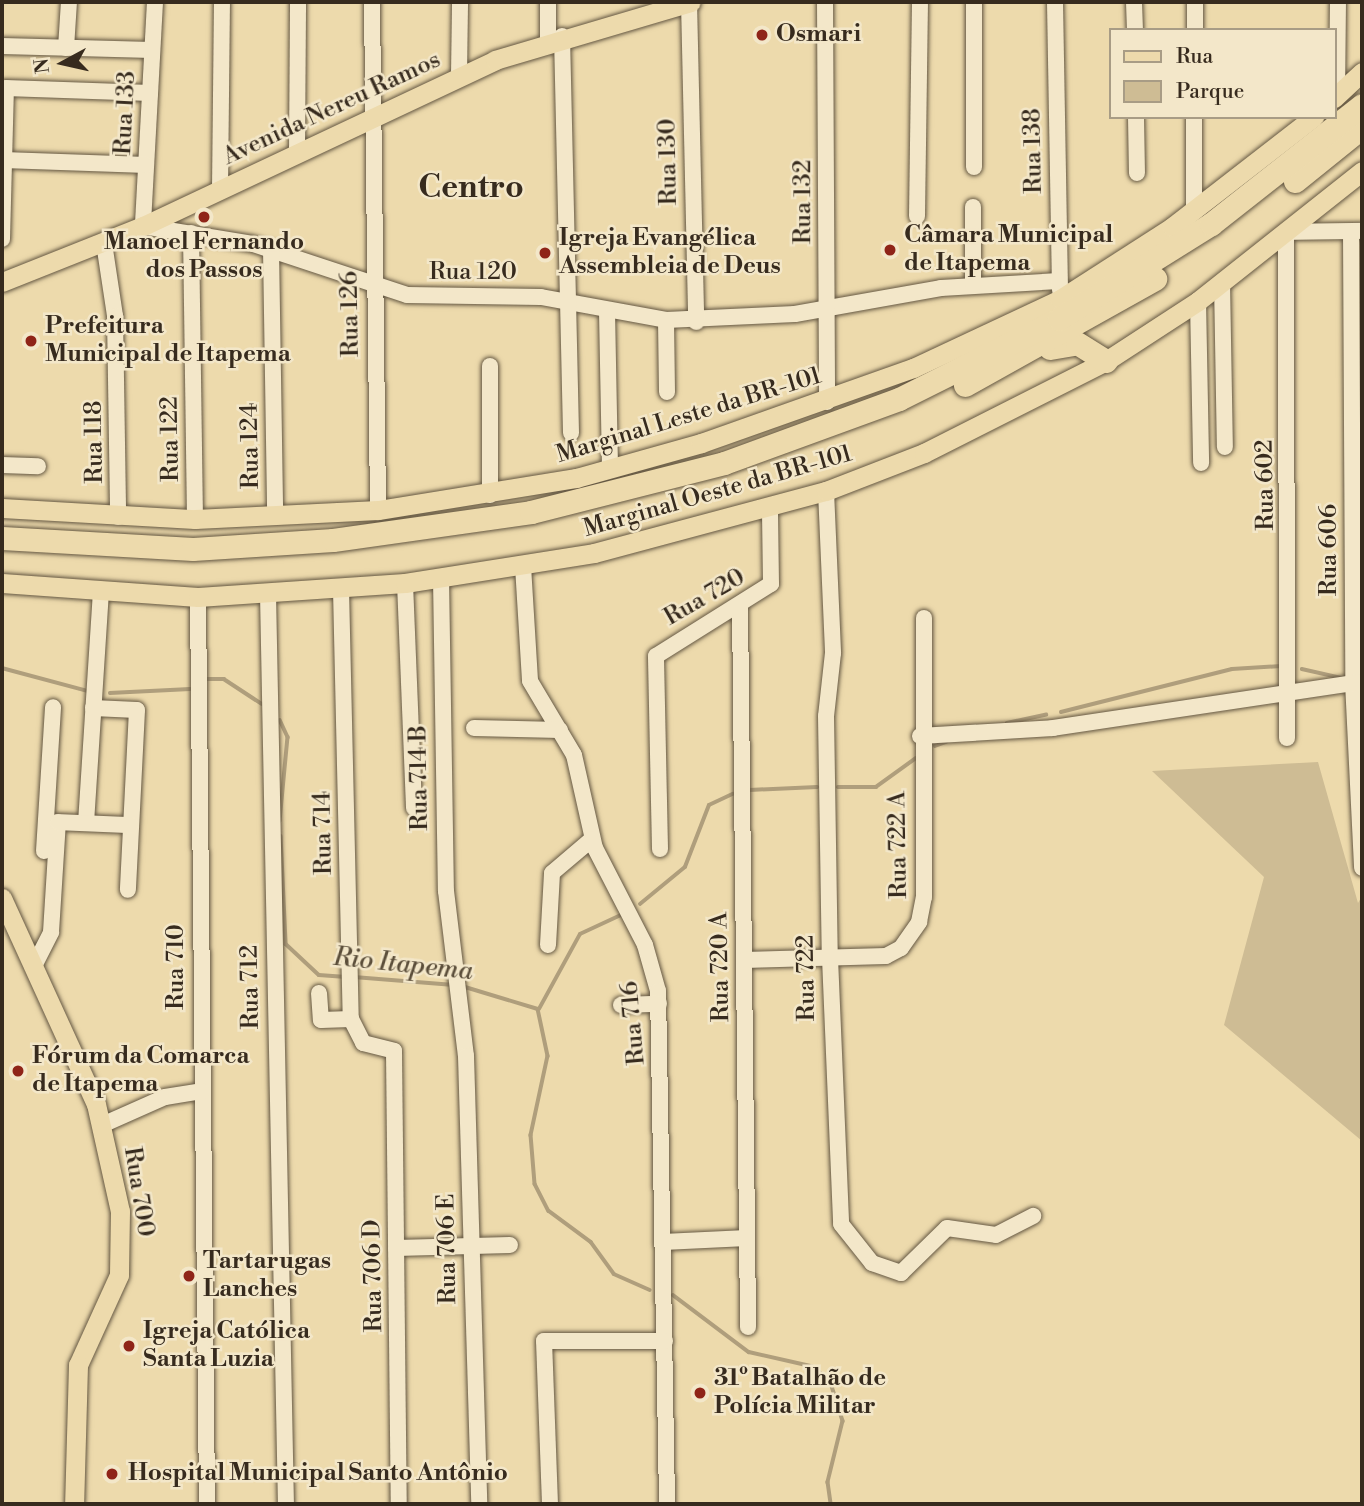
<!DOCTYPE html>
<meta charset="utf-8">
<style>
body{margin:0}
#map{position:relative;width:1364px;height:1506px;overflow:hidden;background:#eddaac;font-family:"Libre Bodoni",serif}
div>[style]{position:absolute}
.green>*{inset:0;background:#cebc94}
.stream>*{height:3.5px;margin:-1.75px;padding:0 1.75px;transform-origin:1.75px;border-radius:1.75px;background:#af9e7c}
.roads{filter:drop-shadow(0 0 2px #645742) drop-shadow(0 0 2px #645742)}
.minor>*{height:16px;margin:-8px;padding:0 8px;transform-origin:8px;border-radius:8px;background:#f3e7c9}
.major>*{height:19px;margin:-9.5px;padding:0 9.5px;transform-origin:9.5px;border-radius:9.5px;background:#eddaac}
.highway>*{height:23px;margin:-11.5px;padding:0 11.5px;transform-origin:11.5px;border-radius:11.5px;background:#eddaac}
.dots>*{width:19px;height:19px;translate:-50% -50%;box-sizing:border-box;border:4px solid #f3e7c9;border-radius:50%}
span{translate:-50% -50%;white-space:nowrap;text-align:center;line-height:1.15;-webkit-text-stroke:5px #f3e7c9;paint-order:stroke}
.poi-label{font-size:24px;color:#372b1e;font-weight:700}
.left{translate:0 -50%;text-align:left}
.street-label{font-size:24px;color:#372b1e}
.water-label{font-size:26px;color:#5b4e3a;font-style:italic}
.district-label{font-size:32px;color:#372b1e;font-weight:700}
.frame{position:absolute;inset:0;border:4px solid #372b1e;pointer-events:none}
.legend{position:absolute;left:1109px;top:28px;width:228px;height:91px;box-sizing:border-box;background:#f3e7c9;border:2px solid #a89c85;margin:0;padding:9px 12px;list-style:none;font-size:21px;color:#372b1e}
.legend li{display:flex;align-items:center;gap:14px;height:35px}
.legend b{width:35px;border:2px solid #a89c85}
.north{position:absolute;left:28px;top:28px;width:70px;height:70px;-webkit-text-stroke:5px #f3e7c9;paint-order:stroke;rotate:262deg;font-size:19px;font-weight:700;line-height:28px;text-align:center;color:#372b1e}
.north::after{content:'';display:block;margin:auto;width:24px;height:32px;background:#372b1e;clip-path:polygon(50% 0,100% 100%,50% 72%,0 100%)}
</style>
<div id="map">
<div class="green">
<div style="clip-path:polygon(1318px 762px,1358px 903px,1362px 896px,1362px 1141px,1224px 1025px,1264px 877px,1152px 771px)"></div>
</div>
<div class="stream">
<div style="left:2px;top:668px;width:89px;rotate:15deg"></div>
<div style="left:1302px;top:669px;width:41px;rotate:12.7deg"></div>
<div style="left:206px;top:679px;width:18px"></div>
<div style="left:224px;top:679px;width:45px;rotate:33.3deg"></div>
<div style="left:110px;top:693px;width:80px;rotate:-2.9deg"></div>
<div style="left:1061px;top:712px;width:176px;rotate:-14.1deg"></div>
<div style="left:1232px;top:669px;width:49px;rotate:-3.5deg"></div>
<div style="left:280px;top:720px;width:19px;rotate:65deg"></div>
<div style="left:288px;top:737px;width:84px;rotate:95.4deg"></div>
<div style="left:1007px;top:723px;width:40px;rotate:-12deg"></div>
<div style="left:935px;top:746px;width:12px;rotate:-20deg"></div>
<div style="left:838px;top:787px;width:38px"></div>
<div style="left:876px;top:787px;width:49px;rotate:-35.9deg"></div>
<div style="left:750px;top:790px;width:67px;rotate:-2.6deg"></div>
<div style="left:281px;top:836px;width:108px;rotate:87.3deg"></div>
<div style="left:286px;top:944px;width:45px;rotate:43.2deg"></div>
<div style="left:319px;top:975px;width:27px;rotate:4deg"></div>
<div style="left:640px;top:904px;width:58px;rotate:-39.4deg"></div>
<div style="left:685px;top:867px;width:66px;rotate:-68.8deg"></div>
<div style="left:709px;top:805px;width:26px;rotate:-25deg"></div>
<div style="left:354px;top:977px;width:100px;rotate:4.6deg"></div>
<div style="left:462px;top:986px;width:79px;rotate:16.8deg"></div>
<div style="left:538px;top:1009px;width:48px;rotate:78deg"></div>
<div style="left:548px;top:1056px;width:81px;rotate:102.1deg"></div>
<div style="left:531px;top:1135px;width:49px;rotate:85.3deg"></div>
<div style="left:535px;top:1184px;width:30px;rotate:63deg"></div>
<div style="left:549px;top:1211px;width:52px;rotate:36.4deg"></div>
<div style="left:591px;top:1242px;width:39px;rotate:54deg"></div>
<div style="left:614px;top:1274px;width:39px;rotate:24deg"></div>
<div style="left:539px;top:1009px;width:85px;rotate:-61.3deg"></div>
<div style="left:580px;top:934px;width:47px;rotate:-24.9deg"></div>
<div style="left:673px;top:1295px;width:95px;rotate:36.9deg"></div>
<div style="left:749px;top:1352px;width:64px;rotate:12.7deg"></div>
<div style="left:811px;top:1366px;width:24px;rotate:36deg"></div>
<div style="left:830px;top:1380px;width:43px;rotate:72.4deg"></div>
<div style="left:843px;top:1421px;width:63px;rotate:103.8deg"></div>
<div style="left:828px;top:1482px;width:22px;rotate:82deg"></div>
</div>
<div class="roads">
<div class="minor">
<div style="left:155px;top:2px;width:224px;rotate:93.1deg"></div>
<div style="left:143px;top:226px;width:111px;rotate:9.3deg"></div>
<div style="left:253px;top:244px;width:162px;rotate:18.3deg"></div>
<div style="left:407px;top:295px;width:134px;rotate:0.9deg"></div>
<div style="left:541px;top:297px;width:127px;rotate:10.4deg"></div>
<div style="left:666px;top:320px;width:129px;rotate:-2.7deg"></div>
<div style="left:795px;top:314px;width:148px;rotate:-10.1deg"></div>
<div style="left:941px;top:288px;width:118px;rotate:-3.4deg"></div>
<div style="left:372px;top:2px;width:508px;rotate:89.32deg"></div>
<div style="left:548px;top:2px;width:39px;rotate:90deg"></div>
<div style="left:689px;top:2px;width:320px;rotate:88.7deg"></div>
<div style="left:825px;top:2px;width:400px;rotate:89.7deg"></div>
<div style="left:974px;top:2px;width:165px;rotate:90deg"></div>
<div style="left:1055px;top:2px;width:288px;rotate:89deg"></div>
<div style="left:1134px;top:2px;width:28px;rotate:88deg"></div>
<div style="left:1195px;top:30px;width:28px;rotate:-90deg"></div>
<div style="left:562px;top:36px;width:397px;rotate:88.7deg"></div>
<div style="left:2px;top:46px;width:150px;rotate:1.5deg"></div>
<div style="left:66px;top:48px;width:46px;rotate:-86.3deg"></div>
<div style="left:459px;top:76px;width:74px;rotate:-89.2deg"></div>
<div style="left:1337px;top:96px;width:94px;rotate:-89.4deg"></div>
<div style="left:1136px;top:117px;width:56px;rotate:89deg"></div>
<div style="left:297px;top:152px;width:150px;rotate:-89.6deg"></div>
<div style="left:4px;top:160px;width:142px;rotate:2deg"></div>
<div style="left:220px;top:190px;width:188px;rotate:-89.4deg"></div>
<div style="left:973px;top:207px;width:78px;rotate:90deg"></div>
<div style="left:1194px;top:211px;width:94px;rotate:-90deg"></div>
<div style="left:917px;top:216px;width:214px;rotate:-89.2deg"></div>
<div style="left:1351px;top:232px;width:450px;rotate:89.7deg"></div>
<div style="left:1353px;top:682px;width:186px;rotate:87.2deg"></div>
<div style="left:191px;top:233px;width:286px;rotate:89.2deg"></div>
<div style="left:2px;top:239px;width:151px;rotate:-88.5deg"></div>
<div style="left:6px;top:88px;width:144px;rotate:2deg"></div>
<div style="left:104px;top:243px;width:74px;rotate:81.4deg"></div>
<div style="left:115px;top:316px;width:201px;rotate:89.1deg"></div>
<div style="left:271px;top:249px;width:267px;rotate:89.1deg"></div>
<div style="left:1222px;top:282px;width:165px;rotate:89deg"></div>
<div style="left:1198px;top:301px;width:162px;rotate:88.9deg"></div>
<div style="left:607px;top:311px;width:158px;rotate:88.9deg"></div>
<div style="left:666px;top:320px;width:72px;rotate:89.2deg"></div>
<div style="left:2px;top:465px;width:36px;rotate:2deg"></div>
<div style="left:826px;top:491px;width:162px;rotate:87.5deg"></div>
<div style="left:833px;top:653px;width:63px;rotate:96.3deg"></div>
<div style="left:826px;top:716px;width:242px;rotate:89.1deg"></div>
<div style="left:830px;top:958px;width:266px;rotate:87.6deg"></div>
<div style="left:841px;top:1224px;width:50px;rotate:51.5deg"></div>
<div style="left:872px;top:1263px;width:31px;rotate:19deg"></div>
<div style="left:901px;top:1273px;width:64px;rotate:-44.4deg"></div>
<div style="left:947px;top:1228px;width:49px;rotate:8.1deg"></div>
<div style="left:996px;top:1235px;width:42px;rotate:-27.2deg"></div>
<div style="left:490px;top:495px;width:129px;rotate:-90deg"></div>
<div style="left:523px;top:566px;width:115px;rotate:86.5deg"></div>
<div style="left:530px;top:681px;width:86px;rotate:59.3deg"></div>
<div style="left:574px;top:755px;width:95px;rotate:77.3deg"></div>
<div style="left:595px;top:848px;width:109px;rotate:62.7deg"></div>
<div style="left:645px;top:945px;width:48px;rotate:74.2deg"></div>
<div style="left:658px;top:991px;width:513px;rotate:88.99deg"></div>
<div style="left:441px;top:578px;width:313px;rotate:89.1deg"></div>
<div style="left:446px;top:891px;width:166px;rotate:83.1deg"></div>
<div style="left:466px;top:1056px;width:448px;rotate:88.3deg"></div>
<div style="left:405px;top:583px;width:225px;rotate:87.7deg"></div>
<div style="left:341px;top:589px;width:430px;rotate:88.7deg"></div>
<div style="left:351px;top:1019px;width:27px;rotate:63deg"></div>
<div style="left:363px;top:1043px;width:32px;rotate:14deg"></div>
<div style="left:394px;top:1051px;width:453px;rotate:89.4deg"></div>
<div style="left:268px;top:594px;width:910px;rotate:88.87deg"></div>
<div style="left:198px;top:597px;width:907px;rotate:89.43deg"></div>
<div style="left:740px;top:606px;width:721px;rotate:89.36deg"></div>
<div style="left:93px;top:708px;width:44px;rotate:2.6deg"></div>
<div style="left:137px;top:710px;width:180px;rotate:92.9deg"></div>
<div style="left:474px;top:728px;width:86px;rotate:1.3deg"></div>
<div style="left:920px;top:736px;width:133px;rotate:-3.4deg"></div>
<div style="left:1053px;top:728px;width:312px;rotate:-8.5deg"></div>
<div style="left:1287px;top:738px;width:506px;rotate:-90.11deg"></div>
<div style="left:1286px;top:232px;width:76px;rotate:-0.8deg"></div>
<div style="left:86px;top:823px;width:231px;rotate:-86.3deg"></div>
<div style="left:660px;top:849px;width:193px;rotate:-91.2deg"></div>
<div style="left:656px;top:656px;width:136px;rotate:-32.1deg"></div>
<div style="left:771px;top:584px;width:76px;rotate:-90.8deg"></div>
<div style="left:44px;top:851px;width:144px;rotate:-86.4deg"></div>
<div style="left:548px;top:945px;width:72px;rotate:-86.8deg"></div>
<div style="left:552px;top:873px;width:52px;rotate:-40.4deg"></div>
<div style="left:744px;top:960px;width:142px;rotate:-1.6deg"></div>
<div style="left:886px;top:956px;width:17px;rotate:-28deg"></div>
<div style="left:901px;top:948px;width:32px;rotate:-55deg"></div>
<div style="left:919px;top:922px;width:25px;rotate:-79deg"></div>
<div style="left:924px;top:897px;width:279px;rotate:-90deg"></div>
<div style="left:34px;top:966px;width:38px;rotate:-63deg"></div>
<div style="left:51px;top:932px;width:110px;rotate:-86.4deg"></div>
<div style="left:58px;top:822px;width:73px;rotate:2.4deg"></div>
<div style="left:319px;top:993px;width:27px;rotate:86deg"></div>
<div style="left:321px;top:1020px;width:30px;rotate:-2deg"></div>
<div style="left:621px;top:1005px;width:38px;rotate:-2deg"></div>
<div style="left:102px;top:1125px;width:69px;rotate:-24deg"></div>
<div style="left:165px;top:1097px;width:37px;rotate:-9deg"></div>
<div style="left:663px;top:1242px;width:84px;rotate:-2.7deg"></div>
<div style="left:396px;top:1248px;width:114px;rotate:-1.5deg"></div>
<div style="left:550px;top:1504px;width:163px;rotate:-92.1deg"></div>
<div style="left:544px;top:1341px;width:121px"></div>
</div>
<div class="major">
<div style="left:1334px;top:98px;width:38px;rotate:-43deg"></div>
<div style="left:2px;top:282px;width:152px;rotate:-21.7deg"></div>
<div style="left:143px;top:226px;width:389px;rotate:-25.2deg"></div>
<div style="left:495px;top:60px;width:204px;rotate:-16.5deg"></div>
<div style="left:2px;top:508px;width:193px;rotate:3.3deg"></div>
<div style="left:195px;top:519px;width:183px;rotate:-2.8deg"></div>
<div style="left:378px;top:510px;width:201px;rotate:-9.2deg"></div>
<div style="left:576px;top:478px;width:130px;rotate:-15.6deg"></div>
<div style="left:701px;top:443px;width:225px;rotate:-19.5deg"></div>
<div style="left:913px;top:368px;width:162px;rotate:-25.1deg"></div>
<div style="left:1060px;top:299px;width:133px;rotate:-32.7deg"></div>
<div style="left:1172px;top:227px;width:180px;rotate:-37.8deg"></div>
<div style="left:2px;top:583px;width:196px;rotate:4.1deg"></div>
<div style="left:198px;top:597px;width:207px;rotate:-3.9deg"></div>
<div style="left:405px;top:583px;width:191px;rotate:-9deg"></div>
<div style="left:594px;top:553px;width:240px;rotate:-15deg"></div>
<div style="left:826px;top:491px;width:105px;rotate:-21.2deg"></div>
<div style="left:924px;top:453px;width:204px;rotate:-26.8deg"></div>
<div style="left:1106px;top:361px;width:110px;rotate:-33.1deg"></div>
<div style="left:1198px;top:301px;width:209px;rotate:-38.4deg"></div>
<div style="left:2px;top:898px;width:226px;rotate:65.5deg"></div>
<div style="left:96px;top:1104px;width:110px;rotate:77.4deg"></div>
<div style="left:120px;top:1211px;width:64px;rotate:90.9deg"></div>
<div style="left:119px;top:1275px;width:99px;rotate:114.5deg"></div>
<div style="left:78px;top:1365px;width:139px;rotate:91.6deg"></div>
</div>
<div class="highway">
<div style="left:1295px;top:181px;width:86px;rotate:-38.9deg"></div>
<div style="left:1050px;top:348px;width:27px;rotate:-10deg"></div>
<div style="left:1077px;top:343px;width:34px;rotate:32deg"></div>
<div style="left:965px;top:385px;width:218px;rotate:-29.2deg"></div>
<div style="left:2px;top:538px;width:191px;rotate:3.3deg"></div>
<div style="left:193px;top:549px;width:140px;rotate:-3.7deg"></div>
<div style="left:333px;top:540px;width:200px;rotate:-8deg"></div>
<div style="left:531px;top:512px;width:199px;rotate:-14.2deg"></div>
<div style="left:724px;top:463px;width:186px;rotate:-20.1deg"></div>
<div style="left:899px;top:399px;width:179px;rotate:-26.6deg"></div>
<div style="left:1059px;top:319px;width:179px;rotate:-32deg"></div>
<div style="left:1211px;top:224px;width:192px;rotate:-38.2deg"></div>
</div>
</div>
<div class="dots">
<div style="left:762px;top:35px;background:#8f2418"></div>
<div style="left:204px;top:217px;background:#8f2418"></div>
<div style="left:890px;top:250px;background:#8f2418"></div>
<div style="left:545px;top:253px;background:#8f2418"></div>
<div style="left:31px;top:341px;background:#8f2418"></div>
<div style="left:18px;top:1071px;background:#8f2418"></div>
<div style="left:189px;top:1276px;background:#8f2418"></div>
<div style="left:129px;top:1346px;background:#8f2418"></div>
<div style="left:700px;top:1393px;background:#8f2418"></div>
<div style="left:112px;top:1474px;background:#8f2418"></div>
</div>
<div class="poi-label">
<span class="left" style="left:776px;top:35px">Osmari</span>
<span class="left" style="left:904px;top:250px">Câmara Municipal<br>de Itapema</span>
<span class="left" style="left:559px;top:253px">Igreja Evangélica<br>Assembleia de Deus</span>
<span style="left:204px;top:257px">Manoel Fernando<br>dos Passos</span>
<span class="left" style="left:45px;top:341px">Prefeitura<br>Municipal de Itapema</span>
<span class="left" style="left:32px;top:1071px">Fórum da Comarca<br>de Itapema</span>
<span class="left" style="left:203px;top:1276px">Tartarugas<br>Lanches</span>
<span class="left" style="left:143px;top:1346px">Igreja Católica<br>Santa Luzia</span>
<span class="left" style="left:714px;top:1393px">31º Batalhão de<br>Polícia Militar</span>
<span class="left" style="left:128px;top:1474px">Hospital Municipal Santo Antônio</span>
</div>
<div class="street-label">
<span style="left:332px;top:109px;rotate:-25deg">Avenida Nereu Ramos</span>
<span style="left:126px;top:113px;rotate:-87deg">Rua 133</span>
<span style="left:1034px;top:151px;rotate:-91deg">Rua 138</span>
<span style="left:669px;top:162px;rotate:-91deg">Rua 130</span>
<span style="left:804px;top:202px;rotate:-90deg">Rua 132</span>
<span style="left:473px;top:273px">Rua 120</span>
<span style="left:351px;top:314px;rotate:-91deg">Rua 126</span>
<span style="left:689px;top:416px;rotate:-17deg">Marginal Leste da BR-101</span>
<span style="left:171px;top:439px;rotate:-91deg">Rua 122</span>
<span style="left:95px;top:442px;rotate:-91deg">Rua 118</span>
<span style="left:251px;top:446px;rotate:-91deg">Rua 124</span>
<span style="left:1266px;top:485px;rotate:-91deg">Rua 602</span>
<span style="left:718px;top:492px;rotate:-16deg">Marginal Oeste da BR-101</span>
<span style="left:1330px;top:550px;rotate:-90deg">Rua 606</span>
<span style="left:705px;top:598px;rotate:-30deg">Rua 720</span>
<span style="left:420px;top:778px;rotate:-91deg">Rua 714 B</span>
<span style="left:324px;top:833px;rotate:-91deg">Rua 714</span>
<span style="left:899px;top:845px;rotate:-91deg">Rua 722 A</span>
<span style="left:177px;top:967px;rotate:-90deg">Rua 710</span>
<span style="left:721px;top:967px;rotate:-91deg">Rua 720 A</span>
<span style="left:807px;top:978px;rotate:-91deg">Rua 722</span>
<span style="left:251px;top:987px;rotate:-91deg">Rua 712</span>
<span style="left:634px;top:1023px;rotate:-95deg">Rua 716</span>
<span style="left:138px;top:1192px;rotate:81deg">Rua 700</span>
<span style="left:448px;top:1249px;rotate:-91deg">Rua 706 E</span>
<span style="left:374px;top:1276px;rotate:-91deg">Rua 706 D</span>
</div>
<div class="water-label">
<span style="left:403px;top:965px;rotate:6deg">Rio Itapema</span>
</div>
<div class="district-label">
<span style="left:471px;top:187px">Centro</span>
</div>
<div class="frame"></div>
<ul class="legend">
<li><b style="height:9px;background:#eddaac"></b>Rua</li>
<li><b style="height:19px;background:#cebc94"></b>Parque</li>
</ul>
<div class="north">N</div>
</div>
